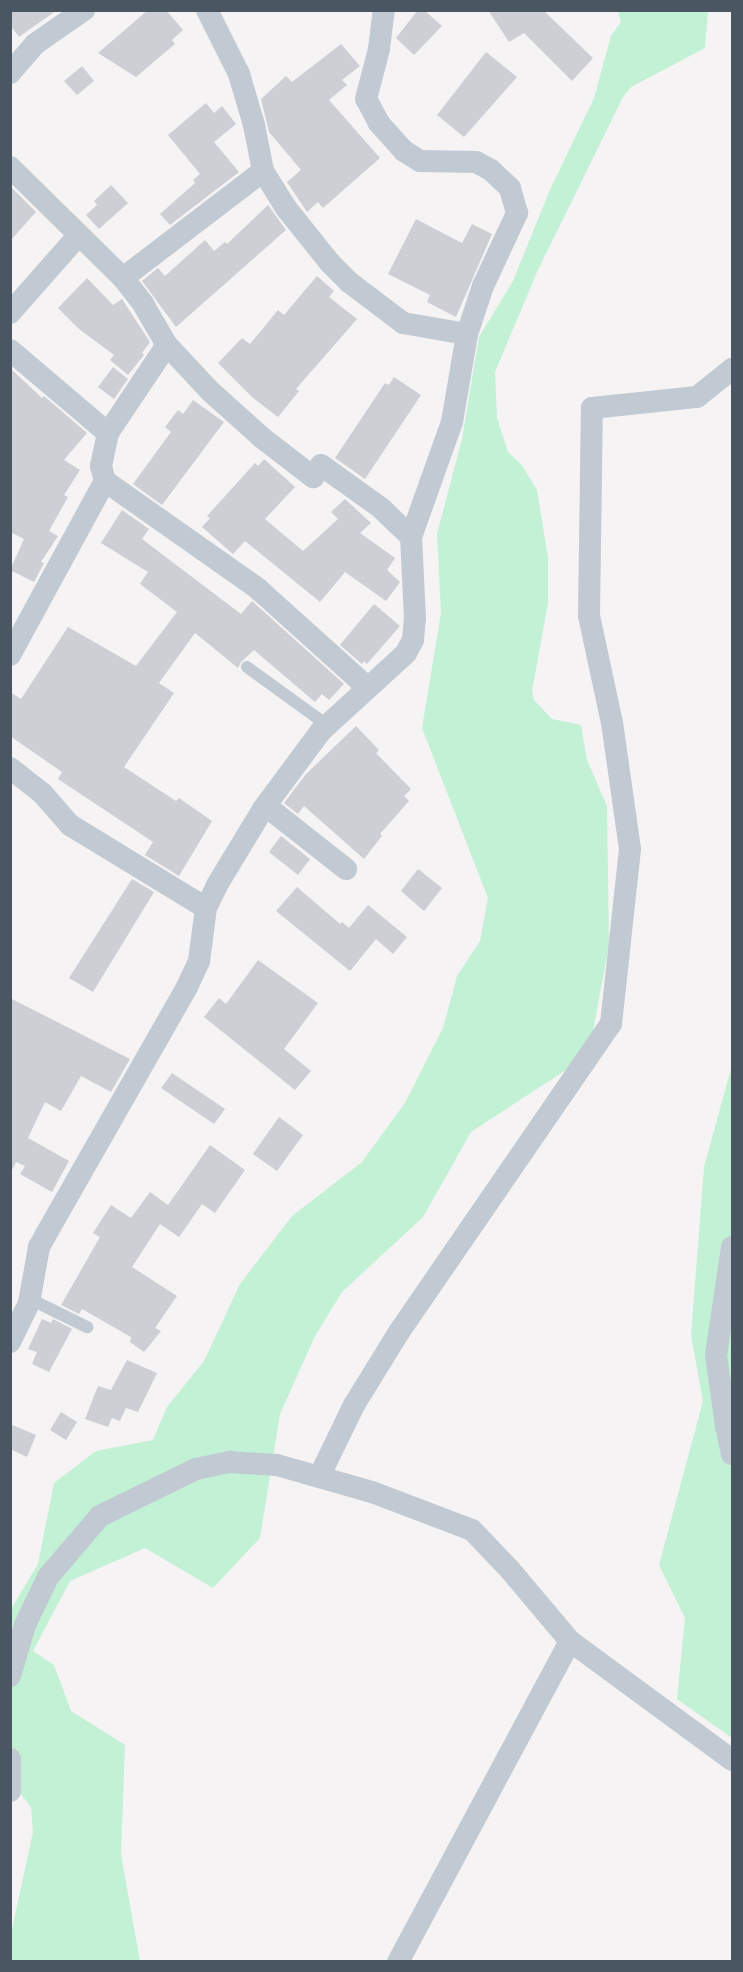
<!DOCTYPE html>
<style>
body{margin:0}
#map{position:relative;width:743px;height:1972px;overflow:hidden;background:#f5f3f3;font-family:"Work Sans",sans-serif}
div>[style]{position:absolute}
.green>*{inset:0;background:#c3f1d5}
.building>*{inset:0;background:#cdcfd5}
.service>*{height:12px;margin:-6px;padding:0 6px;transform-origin:6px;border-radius:6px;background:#c1cad2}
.minor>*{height:22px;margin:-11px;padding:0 11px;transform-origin:11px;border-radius:11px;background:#c1cad2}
span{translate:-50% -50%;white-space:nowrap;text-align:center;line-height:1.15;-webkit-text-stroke:4.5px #fff;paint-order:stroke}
.frame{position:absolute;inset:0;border:12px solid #4a5661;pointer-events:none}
</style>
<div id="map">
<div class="green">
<div style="clip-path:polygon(618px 11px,708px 11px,705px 48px,631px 87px,623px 97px,537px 272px,495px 372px,497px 418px,508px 452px,521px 464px,537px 490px,548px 558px,548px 603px,532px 691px,534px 700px,552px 719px,581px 725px,587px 760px,607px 806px,609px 946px,592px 1036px,569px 1068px,471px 1132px,423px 1217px,342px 1292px,315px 1336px,280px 1414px,260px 1538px,213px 1588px,145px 1548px,70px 1581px,33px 1651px,54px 1665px,71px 1711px,125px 1745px,121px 1855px,140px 1961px,11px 1961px,11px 1934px,33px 1832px,31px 1807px,11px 1782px,11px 1609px,38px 1564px,54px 1483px,96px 1451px,153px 1440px,167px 1407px,204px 1361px,240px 1284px,292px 1216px,362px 1162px,405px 1103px,443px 1028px,457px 976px,480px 941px,488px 898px,422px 728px,441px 613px,437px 534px,462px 439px,479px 337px,513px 281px,549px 192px,594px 98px,611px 36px,621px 22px)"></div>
<div style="clip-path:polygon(732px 1065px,732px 1738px,677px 1699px,685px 1618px,659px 1565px,703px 1401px,691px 1336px,704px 1167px)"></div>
</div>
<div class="building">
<div style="clip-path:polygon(10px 10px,57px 10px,19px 37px,10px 25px)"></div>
<div style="clip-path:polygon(148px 10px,166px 10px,183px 30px,172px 40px,175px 44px,136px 77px,98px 53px)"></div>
<div style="clip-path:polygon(418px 10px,424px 10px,442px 26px,414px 55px,396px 38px)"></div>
<div style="clip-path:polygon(488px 10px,543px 10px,593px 58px,572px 81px,524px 33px,509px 42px)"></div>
<div style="clip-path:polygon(341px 44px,360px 66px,342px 80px,347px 85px,329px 100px,380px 158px,323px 208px,318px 202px,307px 212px,287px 182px,301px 170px,269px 132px,261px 99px,286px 76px,292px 82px)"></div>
<div style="clip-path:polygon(486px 52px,517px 77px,464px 137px,437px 115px)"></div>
<div style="clip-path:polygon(82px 66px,94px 81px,77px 95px,64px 81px)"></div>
<div style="clip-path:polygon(206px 103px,214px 113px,222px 106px,236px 124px,214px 142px,239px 172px,170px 225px,160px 214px,195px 183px,193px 180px,200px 174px,168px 135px)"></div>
<div style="clip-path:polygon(111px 185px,128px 203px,99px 229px,86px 215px,97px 205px,94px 201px)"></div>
<div style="clip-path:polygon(10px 186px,36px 212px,10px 241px)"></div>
<div style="clip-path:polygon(268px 205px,286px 230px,176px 327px,142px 281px,158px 268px,165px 276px,205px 240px,214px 251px,225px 242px,227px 244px)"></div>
<div style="clip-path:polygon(416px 219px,462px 243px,472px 224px,492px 234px,456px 317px,427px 302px,430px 295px,388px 274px)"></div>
<div style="clip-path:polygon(317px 276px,334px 291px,329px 297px,357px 319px,296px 389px,299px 391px,278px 417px,253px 398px,218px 363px,242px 338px,250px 344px,278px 310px,284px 315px)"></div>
<div style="clip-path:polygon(87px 278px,113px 305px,122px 299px,150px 342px,142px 353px,144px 355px,128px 375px,110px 360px,114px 355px,79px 329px,58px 308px)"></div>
<div style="clip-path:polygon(113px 367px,128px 379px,114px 399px,98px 387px)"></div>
<div style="clip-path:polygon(10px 368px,42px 398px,44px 396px,87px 433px,64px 460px,80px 470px,64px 495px,68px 497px,49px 531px,58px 536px,41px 562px,44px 563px,34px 582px,10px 570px,24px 539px,10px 532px)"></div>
<div style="clip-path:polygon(394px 377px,421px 395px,365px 479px,335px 458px,385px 383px,389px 385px)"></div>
<div style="clip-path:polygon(193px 400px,224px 422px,162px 505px,133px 484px,171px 432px,165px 427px,178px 410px,183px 414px)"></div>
<div style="clip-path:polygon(264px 459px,295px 487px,265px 519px,303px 551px,338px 519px,331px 512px,345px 499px,371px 523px,360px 533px,395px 558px,387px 570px,400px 582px,386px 601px,345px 572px,320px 602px,245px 541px,233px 554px,202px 527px,210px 518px,207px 516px,255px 463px,258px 466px)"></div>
<div style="clip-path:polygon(122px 510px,149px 529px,142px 539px,241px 614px,252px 601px,344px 684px,329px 700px,322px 694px,315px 702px,254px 650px,241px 662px,238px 668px,195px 633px,159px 683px,174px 693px,124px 767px,176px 801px,179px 798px,212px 821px,179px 876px,145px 855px,153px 842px,58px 779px,62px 772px,10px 736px,10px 692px,21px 699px,68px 627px,136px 666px,177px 612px,140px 584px,148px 572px,101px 543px)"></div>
<div style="clip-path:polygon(374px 604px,400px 626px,367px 664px,364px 661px,362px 664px,340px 645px)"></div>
<div style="clip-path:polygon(356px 726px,379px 750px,376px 753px,411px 789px,404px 796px,409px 801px,380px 834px,382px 836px,364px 859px,304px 806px,298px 814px,284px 803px,306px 774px)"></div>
<div style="clip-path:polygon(281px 836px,310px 859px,298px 875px,269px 852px)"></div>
<div style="clip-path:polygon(418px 869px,442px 888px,424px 911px,401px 891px)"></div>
<div style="clip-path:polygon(132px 879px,154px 892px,93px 992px,69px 978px)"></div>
<div style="clip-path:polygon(297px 887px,340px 924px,342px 922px,349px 928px,368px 905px,407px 937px,393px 954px,376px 939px,350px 971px,276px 911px)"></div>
<div style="clip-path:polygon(258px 960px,318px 1003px,284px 1049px,311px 1071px,295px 1090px,204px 1017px,219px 998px,226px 1004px)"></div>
<div style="clip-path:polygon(10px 998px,130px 1059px,111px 1092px,81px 1076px,61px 1111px,45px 1102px,28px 1138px,69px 1161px,52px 1192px,20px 1174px,25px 1166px,16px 1162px,10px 1174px)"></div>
<div style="clip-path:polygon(172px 1073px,225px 1109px,214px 1124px,161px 1088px)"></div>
<div style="clip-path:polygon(279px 1117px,303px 1135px,277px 1171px,253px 1154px)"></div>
<div style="clip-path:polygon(210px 1145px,245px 1170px,215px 1213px,202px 1204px,179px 1237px,160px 1224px,132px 1267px,177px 1296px,155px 1328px,161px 1331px,144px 1352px,130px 1342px,131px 1337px,82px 1309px,79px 1314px,61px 1305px,100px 1237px,93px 1233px,111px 1205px,131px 1218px,150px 1192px,168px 1205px)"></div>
<div style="clip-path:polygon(42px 1319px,51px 1323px,53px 1319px,72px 1329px,49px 1372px,32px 1364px,37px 1352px,28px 1349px)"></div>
<div style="clip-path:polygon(127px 1360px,157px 1373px,138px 1412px,126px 1408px,120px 1421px,112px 1418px,108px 1427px,85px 1419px,98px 1386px,111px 1390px)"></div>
<div style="clip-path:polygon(61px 1412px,77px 1422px,66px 1440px,50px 1430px)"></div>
<div style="clip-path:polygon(10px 1424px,36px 1435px,27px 1457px,10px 1449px)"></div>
</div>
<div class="service">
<div style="left:247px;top:667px;width:99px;rotate:35.9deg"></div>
<div style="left:30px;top:1299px;width:64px;rotate:26.2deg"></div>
</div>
<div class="minor">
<div style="left:207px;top:10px;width:72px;rotate:63.4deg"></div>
<div style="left:239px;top:74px;width:53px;rotate:73.6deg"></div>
<div style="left:254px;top:125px;width:47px;rotate:78.9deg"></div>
<div style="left:263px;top:171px;width:44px;rotate:58.1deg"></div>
<div style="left:286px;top:208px;width:70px;rotate:51.3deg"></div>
<div style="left:330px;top:263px;width:27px;rotate:45deg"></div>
<div style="left:349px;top:282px;width:68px;rotate:37.2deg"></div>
<div style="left:403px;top:323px;width:65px;rotate:9.8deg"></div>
<div style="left:10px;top:73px;width:38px;rotate:-49deg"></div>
<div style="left:35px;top:44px;width:60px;rotate:-34.8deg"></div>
<div style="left:10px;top:167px;width:158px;rotate:44.5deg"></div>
<div style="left:123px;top:278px;width:33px;rotate:52deg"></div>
<div style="left:143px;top:304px;width:48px;rotate:59.7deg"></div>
<div style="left:167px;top:345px;width:63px;rotate:46.9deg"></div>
<div style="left:210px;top:391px;width:69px;rotate:42deg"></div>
<div style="left:261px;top:437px;width:66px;rotate:37.6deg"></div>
<div style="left:313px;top:477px;width:14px;rotate:-56deg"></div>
<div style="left:321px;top:465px;width:74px;rotate:35.6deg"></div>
<div style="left:381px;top:508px;width:42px;rotate:44deg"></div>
<div style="left:123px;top:278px;width:176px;rotate:-37.4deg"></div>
<div style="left:10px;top:313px;width:103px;rotate:-48.6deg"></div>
<div style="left:10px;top:350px;width:128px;rotate:40.3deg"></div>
<div style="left:105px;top:481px;width:16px;rotate:-105deg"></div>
<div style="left:101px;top:466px;width:34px;rotate:-78deg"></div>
<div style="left:108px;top:433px;width:106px;rotate:-56.2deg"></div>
<div style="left:10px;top:655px;width:198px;rotate:-61.4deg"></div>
<div style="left:105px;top:481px;width:186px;rotate:35.1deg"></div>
<div style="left:257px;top:588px;width:148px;rotate:42deg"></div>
<div style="left:10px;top:768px;width:42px;rotate:38.2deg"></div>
<div style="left:43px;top:794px;width:41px;rotate:48.9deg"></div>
<div style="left:70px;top:825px;width:159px;rotate:31.4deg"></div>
<div style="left:266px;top:806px;width:102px;rotate:38.2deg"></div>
<div style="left:732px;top:1247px;width:109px;rotate:98.4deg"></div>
<div style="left:716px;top:1355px;width:72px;rotate:82deg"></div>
<div style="left:726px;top:1426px;width:29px;rotate:78deg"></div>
<div style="left:10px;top:1342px;width:43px;rotate:-64deg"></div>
<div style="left:29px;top:1303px;width:57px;rotate:-79.9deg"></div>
<div style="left:39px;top:1247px;width:13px;rotate:-61deg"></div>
<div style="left:45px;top:1236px;width:287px;rotate:-60.3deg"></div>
<div style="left:187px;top:987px;width:29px;rotate:-65deg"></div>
<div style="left:199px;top:961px;width:53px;rotate:-82.5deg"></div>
<div style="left:206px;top:908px;width:25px;rotate:-64deg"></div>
<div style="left:217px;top:885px;width:89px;rotate:-58.8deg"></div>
<div style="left:263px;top:809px;width:97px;rotate:-53.4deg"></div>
<div style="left:321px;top:731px;width:115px;rotate:-42.5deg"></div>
<div style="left:406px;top:653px;width:15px;rotate:-62deg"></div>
<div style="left:413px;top:640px;width:22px;rotate:-85deg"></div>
<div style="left:415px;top:618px;width:81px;rotate:-92.8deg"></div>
<div style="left:411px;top:537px;width:122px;rotate:-70.4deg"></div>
<div style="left:452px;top:422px;width:89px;rotate:-80.3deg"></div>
<div style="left:467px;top:334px;width:51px;rotate:-71.6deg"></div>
<div style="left:483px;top:286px;width:81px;rotate:-65deg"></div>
<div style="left:517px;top:213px;width:26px;rotate:-106deg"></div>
<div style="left:510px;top:188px;width:26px;rotate:-137deg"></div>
<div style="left:491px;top:170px;width:17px;rotate:-152deg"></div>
<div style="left:476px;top:162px;width:56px;rotate:-179deg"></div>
<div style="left:420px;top:161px;width:19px;rotate:-148deg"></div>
<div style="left:404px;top:151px;width:38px;rotate:-132deg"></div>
<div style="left:379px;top:123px;width:27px;rotate:-118deg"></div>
<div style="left:366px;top:99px;width:52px;rotate:-75.4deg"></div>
<div style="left:379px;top:49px;width:39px;rotate:-83deg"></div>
<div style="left:320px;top:1475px;width:78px;rotate:-64.1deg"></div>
<div style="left:354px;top:1405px;width:86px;rotate:-58.3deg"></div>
<div style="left:399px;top:1332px;width:374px;rotate:-55.5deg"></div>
<div style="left:611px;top:1024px;width:176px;rotate:-83.8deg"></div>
<div style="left:630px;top:849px;width:127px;rotate:-98.1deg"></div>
<div style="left:612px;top:723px;width:109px;rotate:-102.1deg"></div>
<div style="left:589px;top:616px;width:208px;rotate:-89.2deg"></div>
<div style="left:592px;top:408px;width:106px;rotate:-6deg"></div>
<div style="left:697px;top:397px;width:45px;rotate:-38.7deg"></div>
<div style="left:10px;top:1676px;width:53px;rotate:-73.6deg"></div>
<div style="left:25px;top:1625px;width:53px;rotate:-64.4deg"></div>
<div style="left:48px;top:1577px;width:80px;rotate:-49.6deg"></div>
<div style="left:100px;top:1516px;width:107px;rotate:-26.1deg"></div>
<div style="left:196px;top:1469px;width:35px;rotate:-12deg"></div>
<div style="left:230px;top:1462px;width:47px;rotate:3.7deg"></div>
<div style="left:277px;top:1465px;width:99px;rotate:15.9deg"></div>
<div style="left:372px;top:1492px;width:107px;rotate:20.8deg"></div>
<div style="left:472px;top:1530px;width:57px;rotate:46.4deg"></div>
<div style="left:511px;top:1571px;width:92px;rotate:49.9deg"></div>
<div style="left:570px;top:1641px;width:201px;rotate:36.3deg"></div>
<div style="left:10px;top:1759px;width:32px;rotate:90deg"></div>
<div style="left:398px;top:1962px;width:364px;rotate:-61.8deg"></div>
</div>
<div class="frame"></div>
</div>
